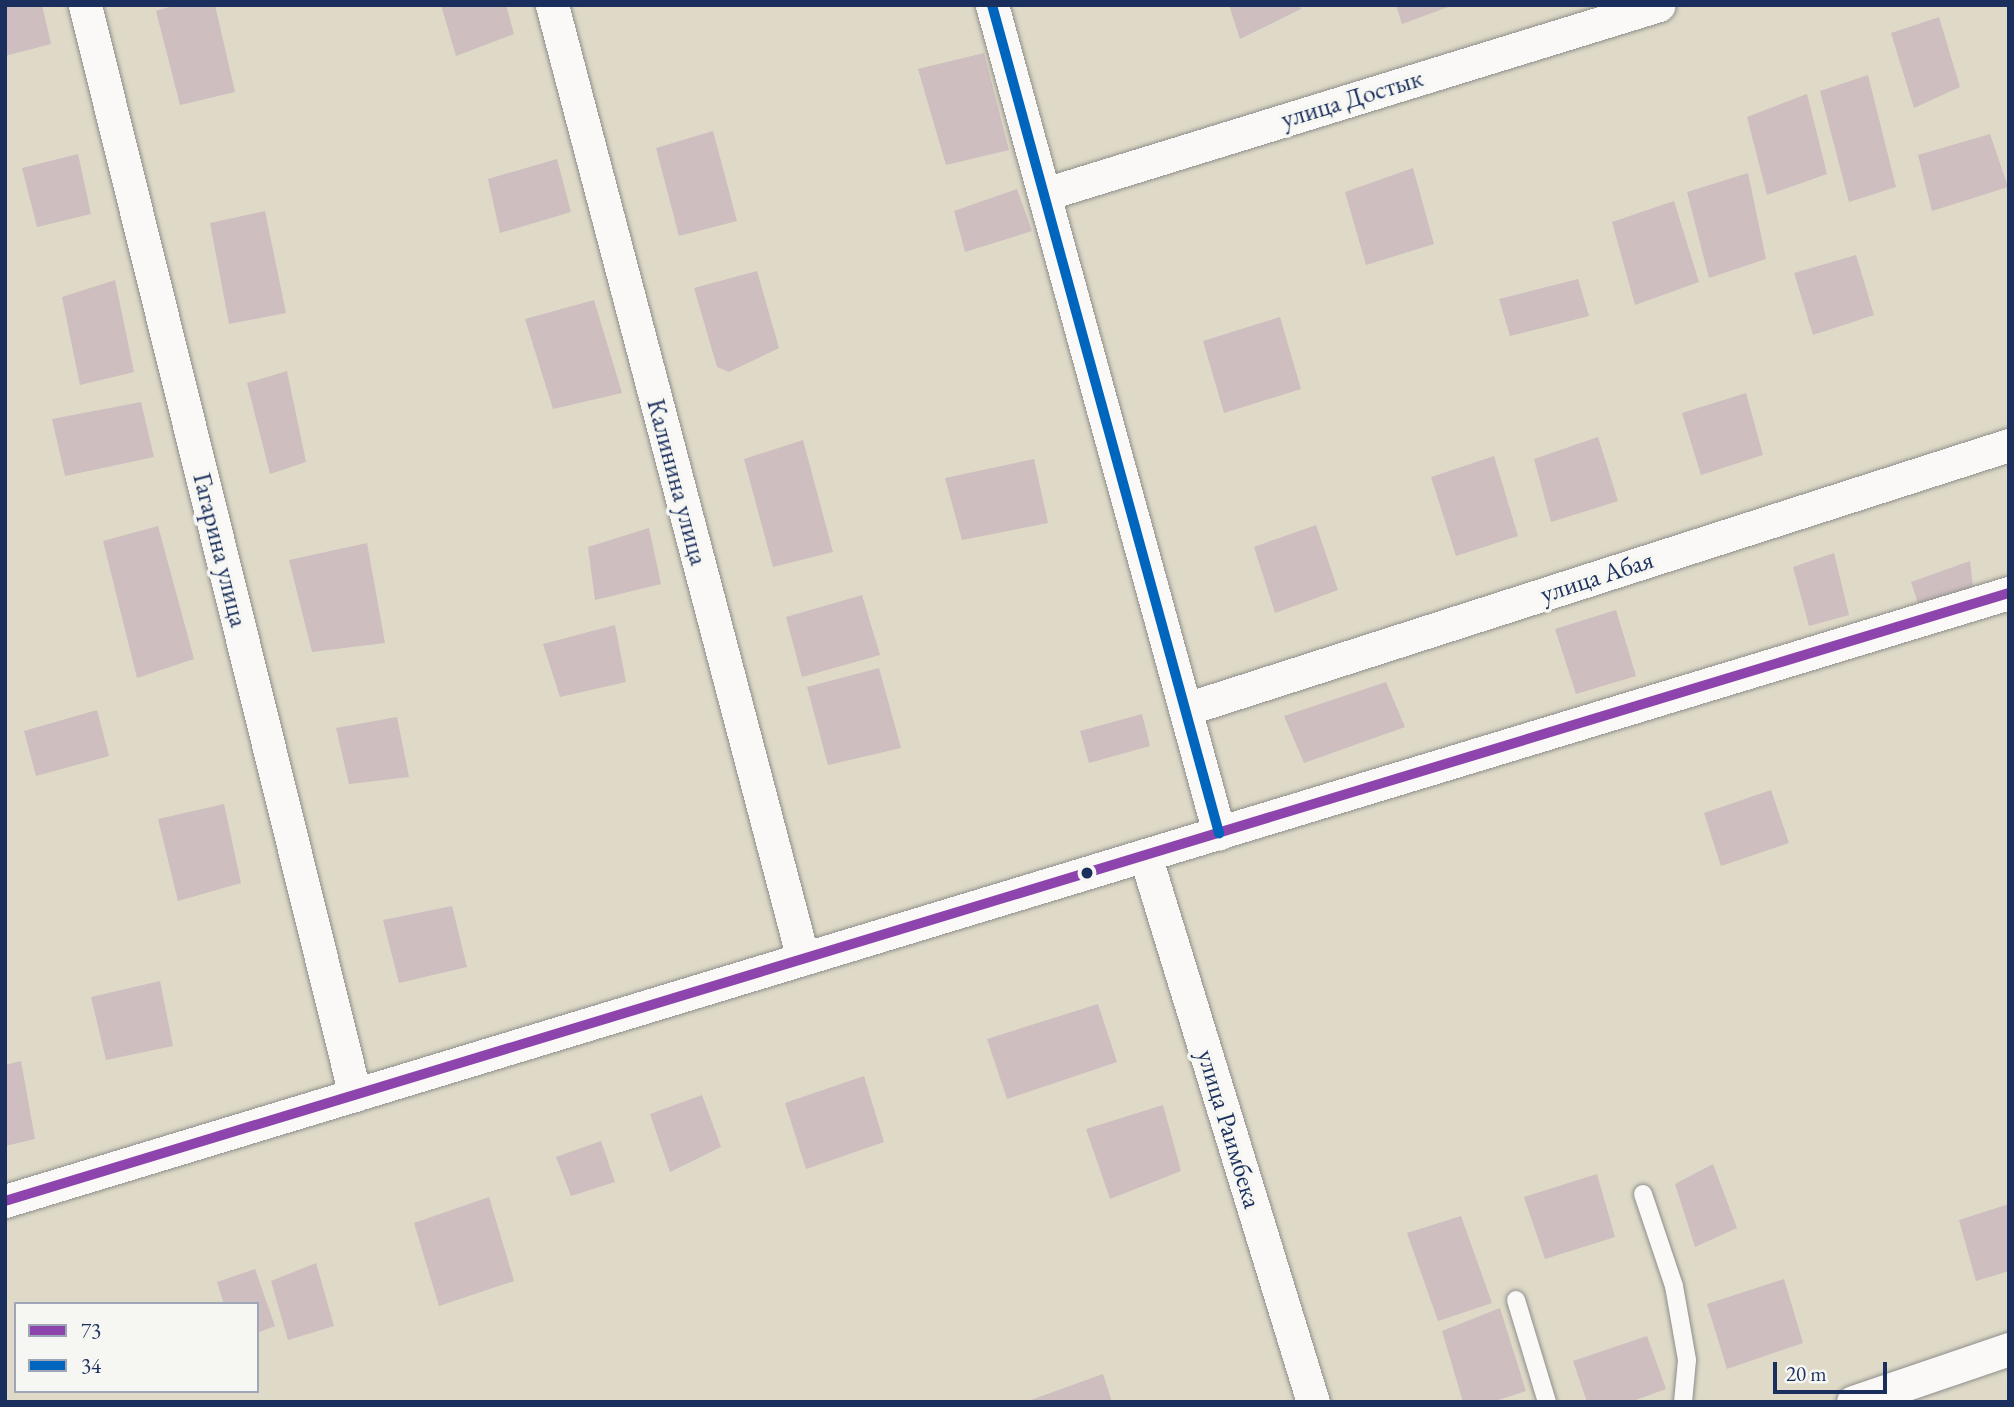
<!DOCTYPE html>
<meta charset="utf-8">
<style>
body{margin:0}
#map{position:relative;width:2014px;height:1407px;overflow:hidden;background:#dfdac7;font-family:"EB Garamond",serif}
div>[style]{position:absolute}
.building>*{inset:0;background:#cebebf}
.roads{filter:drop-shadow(0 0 2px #8d8e8c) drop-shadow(0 0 2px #8d8e8c)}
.service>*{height:18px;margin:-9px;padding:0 9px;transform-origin:9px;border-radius:9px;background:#faf9f7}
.minor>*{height:33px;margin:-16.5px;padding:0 16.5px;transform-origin:16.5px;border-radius:16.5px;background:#faf9f7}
.bus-1>*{height:10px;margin:-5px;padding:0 5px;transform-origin:5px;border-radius:5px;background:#8e44ad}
.bus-2>*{height:10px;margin:-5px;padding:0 5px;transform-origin:5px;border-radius:5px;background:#0065bd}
.dots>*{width:19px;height:19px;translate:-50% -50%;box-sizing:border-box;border:4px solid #f6f6f2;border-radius:50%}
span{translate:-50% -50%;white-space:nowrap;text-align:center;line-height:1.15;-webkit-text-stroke:7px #f6f6f2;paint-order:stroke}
.street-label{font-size:26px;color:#1b2f5e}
.frame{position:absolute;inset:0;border:7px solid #1b2f5e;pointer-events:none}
.legend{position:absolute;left:14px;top:1302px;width:245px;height:91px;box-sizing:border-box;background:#f6f6f2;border:2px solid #9ea6b7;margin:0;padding:9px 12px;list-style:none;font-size:21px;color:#1b2f5e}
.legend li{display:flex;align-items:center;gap:14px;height:35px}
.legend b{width:35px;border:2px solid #9ea6b7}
.scale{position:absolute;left:1773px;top:1362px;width:114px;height:32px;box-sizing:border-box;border:4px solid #1b2f5e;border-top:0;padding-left:9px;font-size:21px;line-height:24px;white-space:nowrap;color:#1b2f5e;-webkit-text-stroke:5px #f6f6f2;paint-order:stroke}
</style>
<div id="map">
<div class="building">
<div style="clip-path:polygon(5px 5px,42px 5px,51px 44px,5px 56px)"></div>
<div style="clip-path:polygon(176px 5px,215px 5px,235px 92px,180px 105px,156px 11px)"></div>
<div style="clip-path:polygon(441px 5px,506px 5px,514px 34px,456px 56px)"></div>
<div style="clip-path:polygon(1229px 5px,1300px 5px,1301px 9px,1240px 39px)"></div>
<div style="clip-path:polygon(1396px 5px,1451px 5px,1451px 6px,1402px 24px)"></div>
<div style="clip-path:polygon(1939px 17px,1960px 87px,1914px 108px,1891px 33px)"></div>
<div style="clip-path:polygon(984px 53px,1009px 150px,946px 165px,918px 69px)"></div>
<div style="clip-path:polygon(1868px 75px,1896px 187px,1849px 202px,1820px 91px)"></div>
<div style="clip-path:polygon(1807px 94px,1827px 174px,1767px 195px,1747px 117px)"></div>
<div style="clip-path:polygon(713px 131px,737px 221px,679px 236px,656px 148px)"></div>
<div style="clip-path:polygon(1990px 134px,2008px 187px,1932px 211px,1918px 155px)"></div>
<div style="clip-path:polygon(78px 154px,91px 214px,37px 227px,22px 168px)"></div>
<div style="clip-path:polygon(557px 159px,571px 212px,500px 233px,488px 179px)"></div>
<div style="clip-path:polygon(1413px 168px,1434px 244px,1366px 265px,1345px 192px)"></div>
<div style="clip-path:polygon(1748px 173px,1766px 259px,1709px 278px,1687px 192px)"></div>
<div style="clip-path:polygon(1017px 189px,1032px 231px,965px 252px,954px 211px)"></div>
<div style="clip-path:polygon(1674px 201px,1699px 282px,1635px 305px,1612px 222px)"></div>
<div style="clip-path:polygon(265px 211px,286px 313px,229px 324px,210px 223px)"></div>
<div style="clip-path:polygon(1856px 255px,1874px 315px,1813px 335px,1794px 273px)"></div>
<div style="clip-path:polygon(757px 271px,779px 348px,729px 372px,717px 367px,694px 288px)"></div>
<div style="clip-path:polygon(1578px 279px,1589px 316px,1510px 336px,1499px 299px)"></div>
<div style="clip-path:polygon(115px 280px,134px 372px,80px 385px,62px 297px)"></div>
<div style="clip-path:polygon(594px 300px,622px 393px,553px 409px,525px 319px)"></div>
<div style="clip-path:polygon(1280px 317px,1301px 389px,1224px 413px,1203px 341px)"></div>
<div style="clip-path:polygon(287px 371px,306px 462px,270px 474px,247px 383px)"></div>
<div style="clip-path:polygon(1746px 393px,1763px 455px,1701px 475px,1682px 413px)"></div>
<div style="clip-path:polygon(141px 402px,154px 457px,65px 476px,52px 419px)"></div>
<div style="clip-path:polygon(1598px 437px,1618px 501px,1551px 522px,1534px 459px)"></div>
<div style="clip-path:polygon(803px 440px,833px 552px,773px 567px,744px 459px)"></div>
<div style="clip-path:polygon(1494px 456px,1518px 536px,1456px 556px,1431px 477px)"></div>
<div style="clip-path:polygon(1034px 459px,1048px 523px,962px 540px,945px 478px)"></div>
<div style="clip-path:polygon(1316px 525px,1338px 590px,1275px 613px,1254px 547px)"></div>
<div style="clip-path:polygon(158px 526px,194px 659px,137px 678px,103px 541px)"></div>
<div style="clip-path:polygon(649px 528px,661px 584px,595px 600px,588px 547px)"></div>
<div style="clip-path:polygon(367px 543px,385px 643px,312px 652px,289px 560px)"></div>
<div style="clip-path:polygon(1834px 553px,1849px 615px,1809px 626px,1793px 567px)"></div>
<div style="clip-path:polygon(1970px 561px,1974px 596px,1921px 612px,1911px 582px)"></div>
<div style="clip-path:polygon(862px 595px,880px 655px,802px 677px,786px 617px)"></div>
<div style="clip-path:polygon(1616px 610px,1636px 676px,1576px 694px,1555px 629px)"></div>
<div style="clip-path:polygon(615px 625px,626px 682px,560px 697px,543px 644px)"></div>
<div style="clip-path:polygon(879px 668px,901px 748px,828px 765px,807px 687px)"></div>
<div style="clip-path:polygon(1386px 682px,1405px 727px,1304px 763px,1284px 716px)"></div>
<div style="clip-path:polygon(97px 710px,109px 756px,36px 776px,24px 731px)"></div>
<div style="clip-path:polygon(1142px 714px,1150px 746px,1089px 763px,1080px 731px)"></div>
<div style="clip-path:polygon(397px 717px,409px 777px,349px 784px,336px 728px)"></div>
<div style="clip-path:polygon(1771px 790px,1789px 843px,1721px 866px,1704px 813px)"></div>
<div style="clip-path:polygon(224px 804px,241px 883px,178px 901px,158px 819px)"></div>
<div style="clip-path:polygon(452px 906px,467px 967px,399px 983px,383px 920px)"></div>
<div style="clip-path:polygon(160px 981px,173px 1046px,106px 1060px,91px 997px)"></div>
<div style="clip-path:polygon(1098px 1004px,1117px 1062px,1007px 1099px,987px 1039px)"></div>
<div style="clip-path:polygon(21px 1061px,35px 1139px,5px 1146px,5px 1065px)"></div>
<div style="clip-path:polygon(864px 1076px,884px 1142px,806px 1169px,785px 1103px)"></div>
<div style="clip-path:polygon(702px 1095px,721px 1147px,670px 1172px,650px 1114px)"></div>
<div style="clip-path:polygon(1163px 1105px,1181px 1171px,1110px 1199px,1086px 1129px)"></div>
<div style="clip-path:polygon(601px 1141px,615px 1182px,571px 1196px,556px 1157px)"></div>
<div style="clip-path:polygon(1713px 1164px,1737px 1228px,1695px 1247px,1675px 1184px)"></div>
<div style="clip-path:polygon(1597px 1174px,1615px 1237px,1545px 1259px,1524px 1197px)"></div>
<div style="clip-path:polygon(489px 1197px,514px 1281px,439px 1306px,414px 1223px)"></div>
<div style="clip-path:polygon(2009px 1204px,2009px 1271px,1976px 1281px,1959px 1220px)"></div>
<div style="clip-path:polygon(1461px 1216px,1492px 1303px,1438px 1321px,1407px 1233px)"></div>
<div style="clip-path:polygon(316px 1263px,334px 1326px,288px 1340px,271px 1281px)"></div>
<div style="clip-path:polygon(255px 1269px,275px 1326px,257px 1333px,257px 1304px,224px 1304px,217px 1282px)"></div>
<div style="clip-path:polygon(1784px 1279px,1803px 1343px,1727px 1369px,1707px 1304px)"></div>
<div style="clip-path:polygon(1500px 1308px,1526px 1391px,1492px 1402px,1463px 1402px,1442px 1331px)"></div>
<div style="clip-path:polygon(1647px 1336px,1666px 1389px,1630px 1402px,1587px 1402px,1573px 1361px)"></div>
<div style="clip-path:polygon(1103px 1374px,1112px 1402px,1028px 1402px,1028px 1401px)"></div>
</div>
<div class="roads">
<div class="service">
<div style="left:1643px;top:1194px;width:97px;rotate:71.4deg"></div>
<div style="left:1674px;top:1286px;width:75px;rotate:80deg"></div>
<div style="left:1687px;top:1360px;width:42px;rotate:95.4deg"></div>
<div style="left:1516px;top:1300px;width:107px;rotate:73.1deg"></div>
</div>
<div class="minor">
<div style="left:85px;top:5px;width:1123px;rotate:76.09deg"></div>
<div style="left:552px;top:5px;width:986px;rotate:75.26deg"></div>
<div style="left:992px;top:5px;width:859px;rotate:74.67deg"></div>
<div style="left:1045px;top:194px;width:642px;rotate:-17.11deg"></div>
<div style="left:1186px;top:709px;width:864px;rotate:-17.79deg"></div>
<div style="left:1145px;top:855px;width:572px;rotate:72.93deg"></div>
<div style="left:5px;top:1201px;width:2094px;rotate:-16.88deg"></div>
<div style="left:1853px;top:1402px;width:165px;rotate:-18.8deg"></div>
</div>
</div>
<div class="bus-1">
<div style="left:5px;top:1201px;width:2094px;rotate:-16.88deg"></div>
</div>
<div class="bus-2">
<div style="left:992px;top:5px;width:859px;rotate:74.67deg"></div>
</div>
<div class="dots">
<div style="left:1087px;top:873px;background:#1b2f5e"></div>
</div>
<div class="street-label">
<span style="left:1352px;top:99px;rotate:-17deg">улица Достык</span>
<span style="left:677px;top:482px;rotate:75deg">Калинина улица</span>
<span style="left:220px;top:550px;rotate:76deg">Гагарина улица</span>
<span style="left:1597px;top:577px;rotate:-18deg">улица Абая</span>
<span style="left:1229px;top:1129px;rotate:73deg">улица Раимбека</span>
</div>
<div class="frame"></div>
<ul class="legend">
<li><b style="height:9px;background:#8e44ad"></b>73</li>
<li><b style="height:9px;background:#0065bd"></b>34</li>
</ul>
<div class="scale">20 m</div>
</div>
